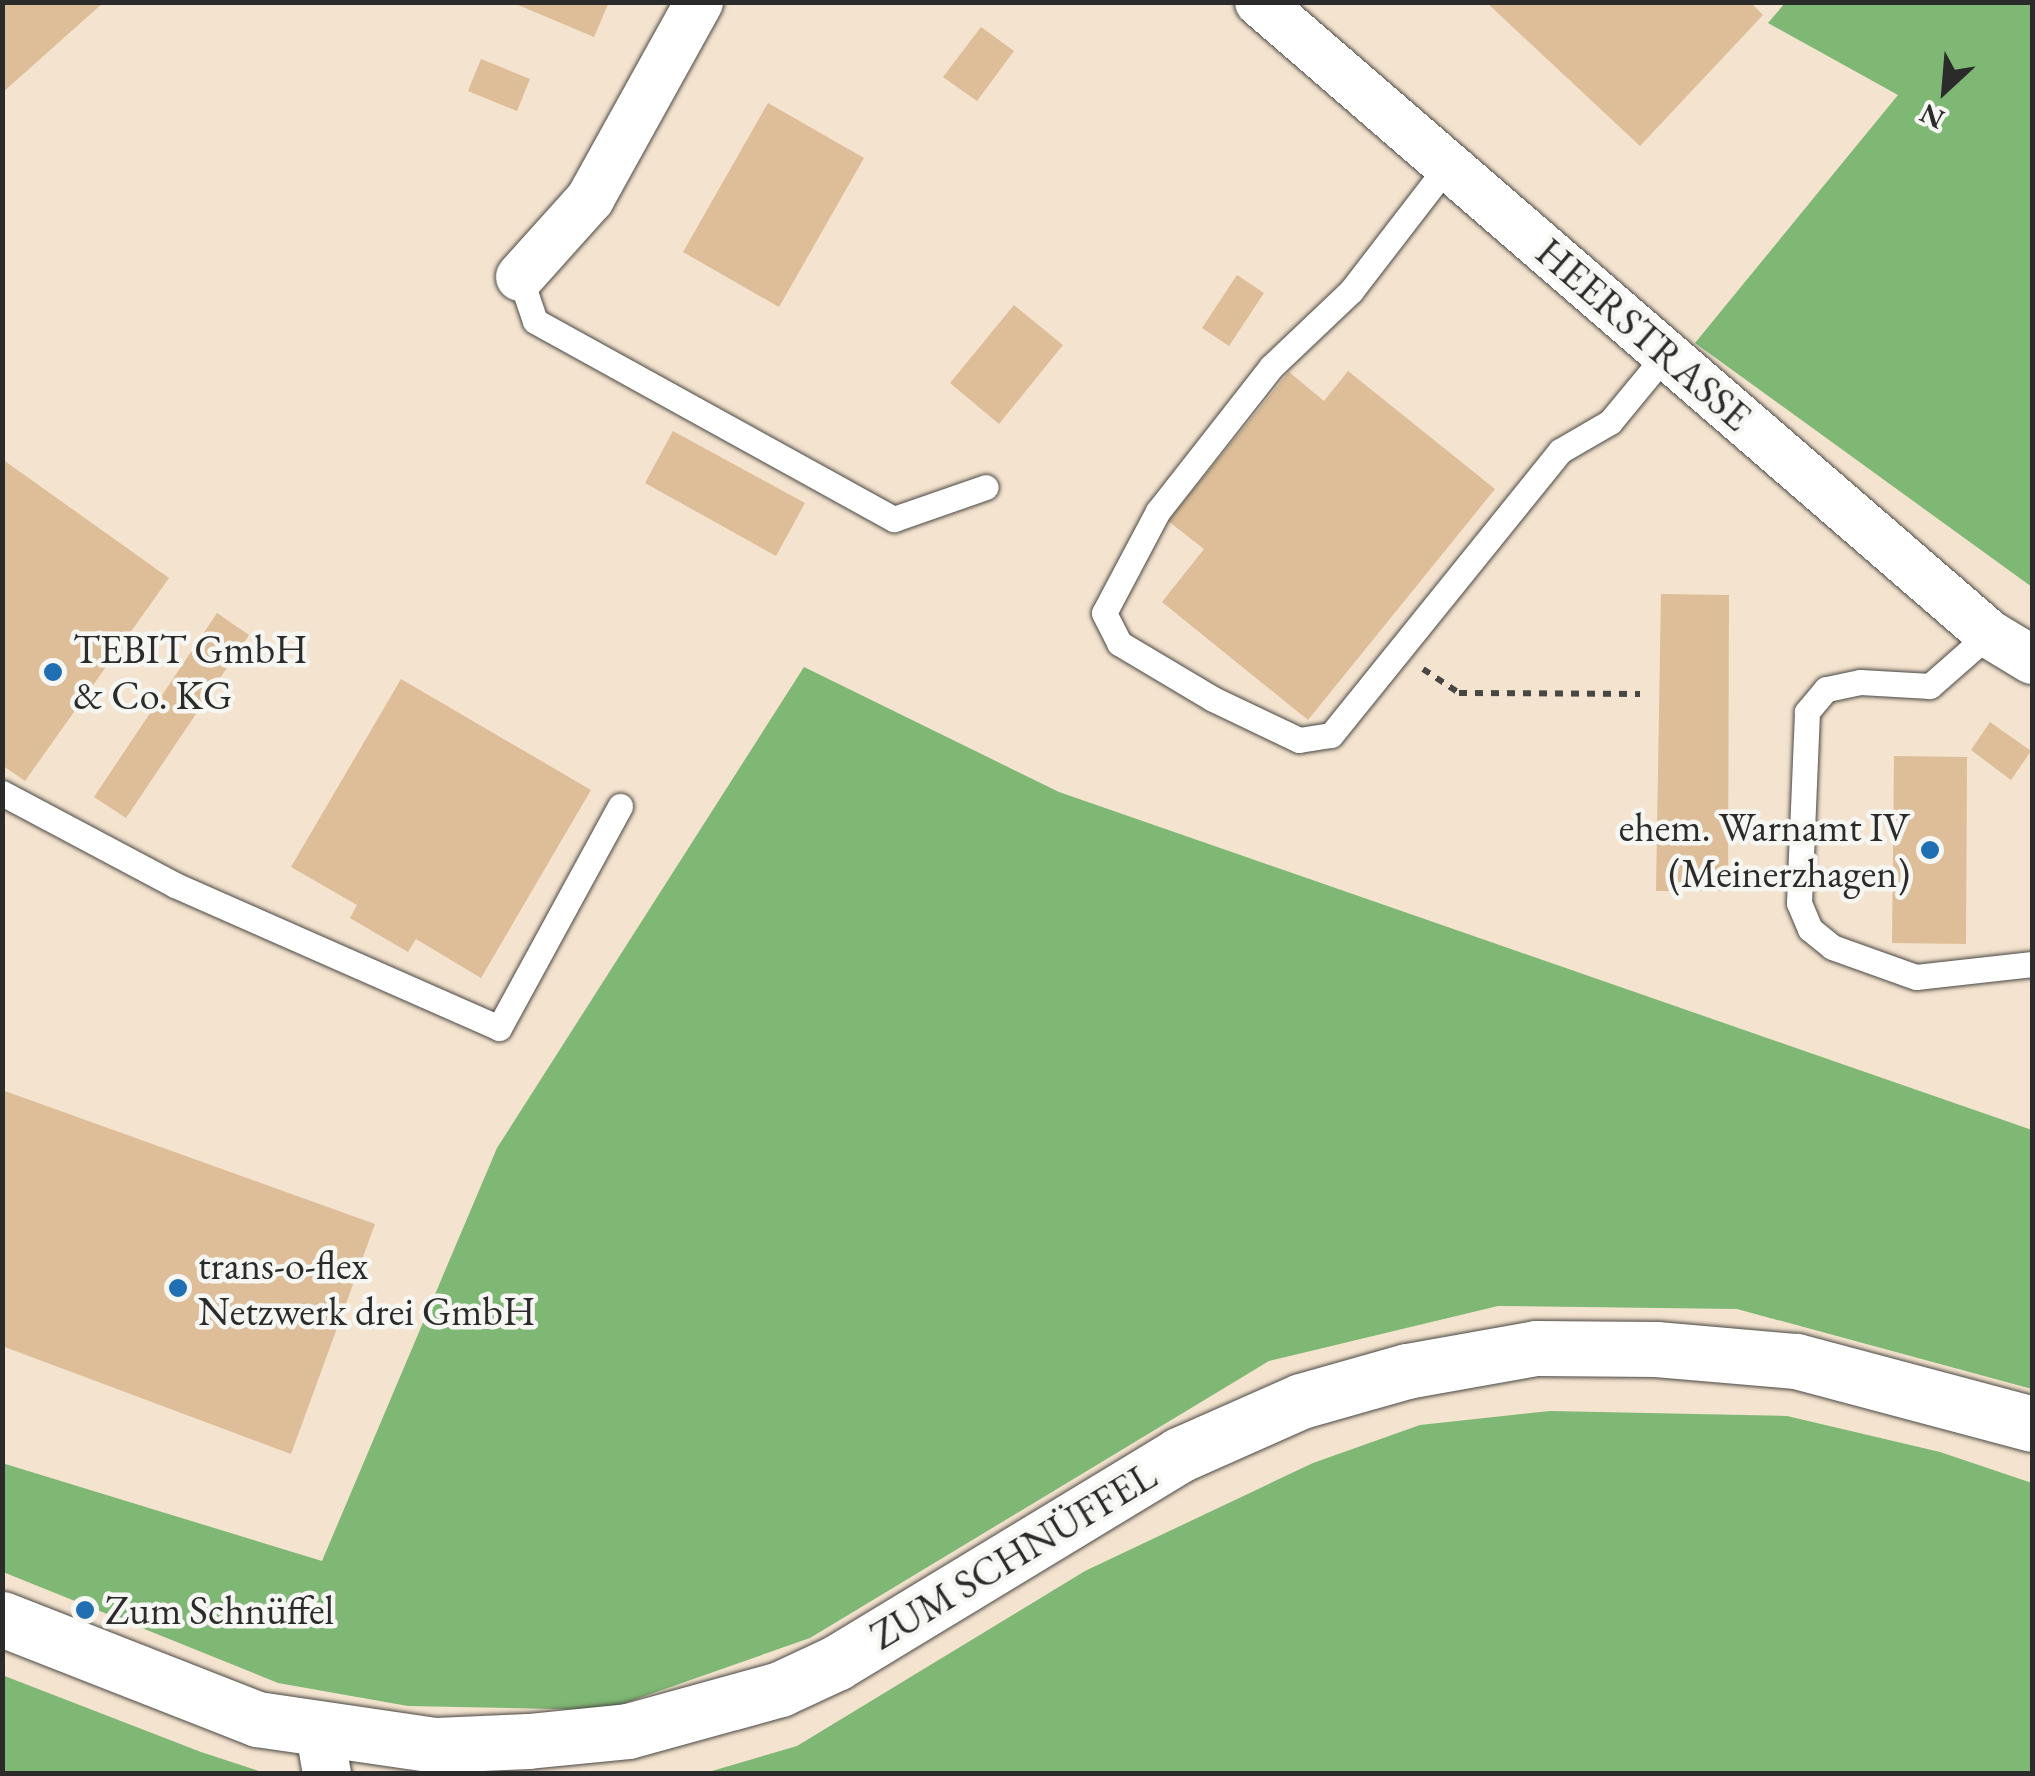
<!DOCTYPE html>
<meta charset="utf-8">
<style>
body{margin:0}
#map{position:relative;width:2035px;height:1776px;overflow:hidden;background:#f4e3ce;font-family:"EB Garamond",serif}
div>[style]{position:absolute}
.forest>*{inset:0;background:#7fb774}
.building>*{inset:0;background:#ddbe98}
.path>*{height:6px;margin-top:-3px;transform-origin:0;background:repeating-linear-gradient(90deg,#494743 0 8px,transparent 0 16px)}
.roads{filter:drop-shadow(0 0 2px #494743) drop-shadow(0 0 2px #494743)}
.service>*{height:25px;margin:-12.5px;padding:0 12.5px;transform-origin:12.5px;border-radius:12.5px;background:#fff}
.minor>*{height:48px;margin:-24px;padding:0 24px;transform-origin:24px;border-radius:24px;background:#fff}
.primary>*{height:55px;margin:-27.5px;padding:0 27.5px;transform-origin:27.5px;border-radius:27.5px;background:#fff}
.dots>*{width:28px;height:28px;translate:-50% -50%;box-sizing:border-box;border:5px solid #f6f6f2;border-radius:50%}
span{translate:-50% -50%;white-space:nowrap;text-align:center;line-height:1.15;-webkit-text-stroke:9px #f6f6f2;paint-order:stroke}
.street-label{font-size:40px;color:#2b2b2b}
.poi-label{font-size:40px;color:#2b2b2b}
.left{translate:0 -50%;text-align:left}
.right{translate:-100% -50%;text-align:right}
.frame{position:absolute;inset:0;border:5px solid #2b2b2b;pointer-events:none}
.north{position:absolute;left:1895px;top:40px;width:100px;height:100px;-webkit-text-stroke:8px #f6f6f2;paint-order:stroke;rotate:206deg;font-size:28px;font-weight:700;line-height:40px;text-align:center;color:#2b2b2b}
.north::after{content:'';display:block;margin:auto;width:35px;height:45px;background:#2b2b2b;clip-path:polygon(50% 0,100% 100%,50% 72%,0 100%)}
</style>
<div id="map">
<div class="forest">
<div style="clip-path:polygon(1785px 3px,2032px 3px,2032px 587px,1695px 343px,1898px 95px,1768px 23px)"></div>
<div style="clip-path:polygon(804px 667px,1059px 792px,2032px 1130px,2032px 1389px,1737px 1309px,1498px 1306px,1269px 1361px,810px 1638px,605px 1710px,408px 1706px,278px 1683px,3px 1572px,2px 1463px,322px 1561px,497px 1148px)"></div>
<div style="clip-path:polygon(1550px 1411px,1787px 1416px,1940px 1452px,2032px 1483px,2032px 1773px,705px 1773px,797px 1746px,1085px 1571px,1313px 1463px,1420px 1425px)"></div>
<div style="clip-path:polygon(2px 1675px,201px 1752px,265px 1773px,3px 1773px)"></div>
</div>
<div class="building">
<div style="clip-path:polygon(2px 2px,104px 2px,2px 93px)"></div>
<div style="clip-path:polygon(511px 2px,609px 2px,594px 37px)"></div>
<div style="clip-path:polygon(1486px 2px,1750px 2px,1763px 15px,1640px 146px)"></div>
<div style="clip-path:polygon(981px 27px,1014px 51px,977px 101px,943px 77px)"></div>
<div style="clip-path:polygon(481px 59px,530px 79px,517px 111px,468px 91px)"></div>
<div style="clip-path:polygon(768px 103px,864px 158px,779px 307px,683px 252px)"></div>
<div style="clip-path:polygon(1237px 275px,1264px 293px,1229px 346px,1202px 328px)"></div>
<div style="clip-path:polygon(1014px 305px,1063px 345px,999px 424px,950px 383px)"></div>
<div style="clip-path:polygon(1348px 371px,1495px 489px,1308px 720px,1162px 602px,1204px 549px,1168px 521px,1289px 372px,1324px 401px)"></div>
<div style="clip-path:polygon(673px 431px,805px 503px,776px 556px,645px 483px)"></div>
<div style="clip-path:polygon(2px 459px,169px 578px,25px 781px,2px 765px)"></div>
<div style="clip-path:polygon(1661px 594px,1729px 595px,1728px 891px,1656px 891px)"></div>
<div style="clip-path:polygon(217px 613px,249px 635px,126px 818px,94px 797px)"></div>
<div style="clip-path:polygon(401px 679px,591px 790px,481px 978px,416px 939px,408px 952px,350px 918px,357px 905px,291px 867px)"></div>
<div style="clip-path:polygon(1990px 722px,2031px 751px,2011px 780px,1971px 750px)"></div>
<div style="clip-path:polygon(1894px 756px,1967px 757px,1966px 944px,1892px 943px)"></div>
<div style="clip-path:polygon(2px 1090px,375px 1224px,291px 1454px,2px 1346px)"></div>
</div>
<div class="path">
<div style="left:1423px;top:669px;width:43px;rotate:33.7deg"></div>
<div style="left:1459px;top:693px;width:181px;rotate:0.3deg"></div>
</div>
<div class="roads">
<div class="service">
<div style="left:1448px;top:165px;width:159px;rotate:127.6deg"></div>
<div style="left:1351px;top:291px;width:110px;rotate:136.5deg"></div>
<div style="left:1271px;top:367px;width:183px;rotate:128.1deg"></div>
<div style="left:1158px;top:511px;width:115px;rotate:117.9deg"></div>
<div style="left:1104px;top:613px;width:34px;rotate:63deg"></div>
<div style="left:1119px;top:643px;width:109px;rotate:30.8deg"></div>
<div style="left:1213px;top:699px;width:95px;rotate:25.5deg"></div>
<div style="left:1299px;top:740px;width:32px;rotate:-9deg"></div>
<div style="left:1331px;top:735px;width:365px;rotate:-51.1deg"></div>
<div style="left:1560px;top:451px;width:58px;rotate:-30.1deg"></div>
<div style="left:1610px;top:422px;width:88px;rotate:-50.5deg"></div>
<div style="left:520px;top:277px;width:46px;rotate:71.2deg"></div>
<div style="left:535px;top:321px;width:410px;rotate:28.9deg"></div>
<div style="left:894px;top:519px;width:97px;rotate:-19.2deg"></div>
<div style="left:1989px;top:634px;width:79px;rotate:138.6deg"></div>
<div style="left:1930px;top:686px;width:70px;rotate:-176.7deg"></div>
<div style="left:1860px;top:682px;width:35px;rotate:168deg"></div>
<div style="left:1826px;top:689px;width:30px;rotate:130deg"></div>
<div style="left:1807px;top:712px;width:191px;rotate:92.4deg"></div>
<div style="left:1799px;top:903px;width:28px;rotate:67deg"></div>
<div style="left:1810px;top:929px;width:28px;rotate:39deg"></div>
<div style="left:1832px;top:947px;width:89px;rotate:19.7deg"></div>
<div style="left:1916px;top:977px;width:117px;rotate:-6.4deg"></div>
<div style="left:2px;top:793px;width:196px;rotate:28deg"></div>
<div style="left:175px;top:885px;width:354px;rotate:23.8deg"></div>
<div style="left:499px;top:1028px;width:253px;rotate:-61.4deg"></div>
</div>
<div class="minor">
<div style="left:1259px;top:2px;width:966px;rotate:40.88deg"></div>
<div style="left:1989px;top:634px;width:50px;rotate:31.2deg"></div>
<div style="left:520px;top:277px;width:105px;rotate:-48.1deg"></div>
<div style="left:590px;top:199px;width:225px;rotate:-61deg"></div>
<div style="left:320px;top:1733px;width:42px;rotate:80.3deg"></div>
</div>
<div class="primary">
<div style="left:2px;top:1619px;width:274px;rotate:21.4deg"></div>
<div style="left:257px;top:1719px;width:181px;rotate:8.3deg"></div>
<div style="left:436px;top:1745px;width:92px;rotate:-2.5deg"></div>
<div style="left:528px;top:1741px;width:100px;rotate:-5.7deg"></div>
<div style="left:628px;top:1731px;width:158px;rotate:-15.4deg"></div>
<div style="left:780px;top:1689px;width:62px;rotate:-24.9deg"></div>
<div style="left:836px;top:1663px;width:401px;rotate:-31.2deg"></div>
<div style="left:1179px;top:1455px;width:133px;rotate:-23.9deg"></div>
<div style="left:1301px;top:1401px;width:110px;rotate:-15.8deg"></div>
<div style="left:1407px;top:1371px;width:131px;rotate:-10.1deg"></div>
<div style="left:1536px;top:1348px;width:120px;rotate:0.5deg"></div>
<div style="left:1656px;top:1349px;width:141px;rotate:4.9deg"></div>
<div style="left:1796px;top:1361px;width:244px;rotate:14.9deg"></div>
</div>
</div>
<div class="dots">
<div style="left:53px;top:672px;background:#1f6fb2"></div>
<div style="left:1930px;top:850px;background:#1f6fb2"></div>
<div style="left:178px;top:1288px;background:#1f6fb2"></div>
<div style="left:85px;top:1610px;background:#1f6fb2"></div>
</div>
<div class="street-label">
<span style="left:1644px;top:334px;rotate:41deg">HEERSTRASSE</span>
<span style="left:1013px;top:1555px;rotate:-31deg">ZUM SCHNÜFFEL</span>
</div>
<div class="poi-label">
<span class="left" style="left:73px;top:672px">TEBIT GmbH<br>&amp; Co. KG</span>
<span class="right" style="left:1910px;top:850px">ehem. Warnamt IV<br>(Meinerzhagen)</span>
<span class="left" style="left:198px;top:1288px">trans-o-flex<br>Netzwerk drei GmbH</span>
<span class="left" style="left:105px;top:1610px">Zum Schnüffel</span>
</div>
<div class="frame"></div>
<div class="north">N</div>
</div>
